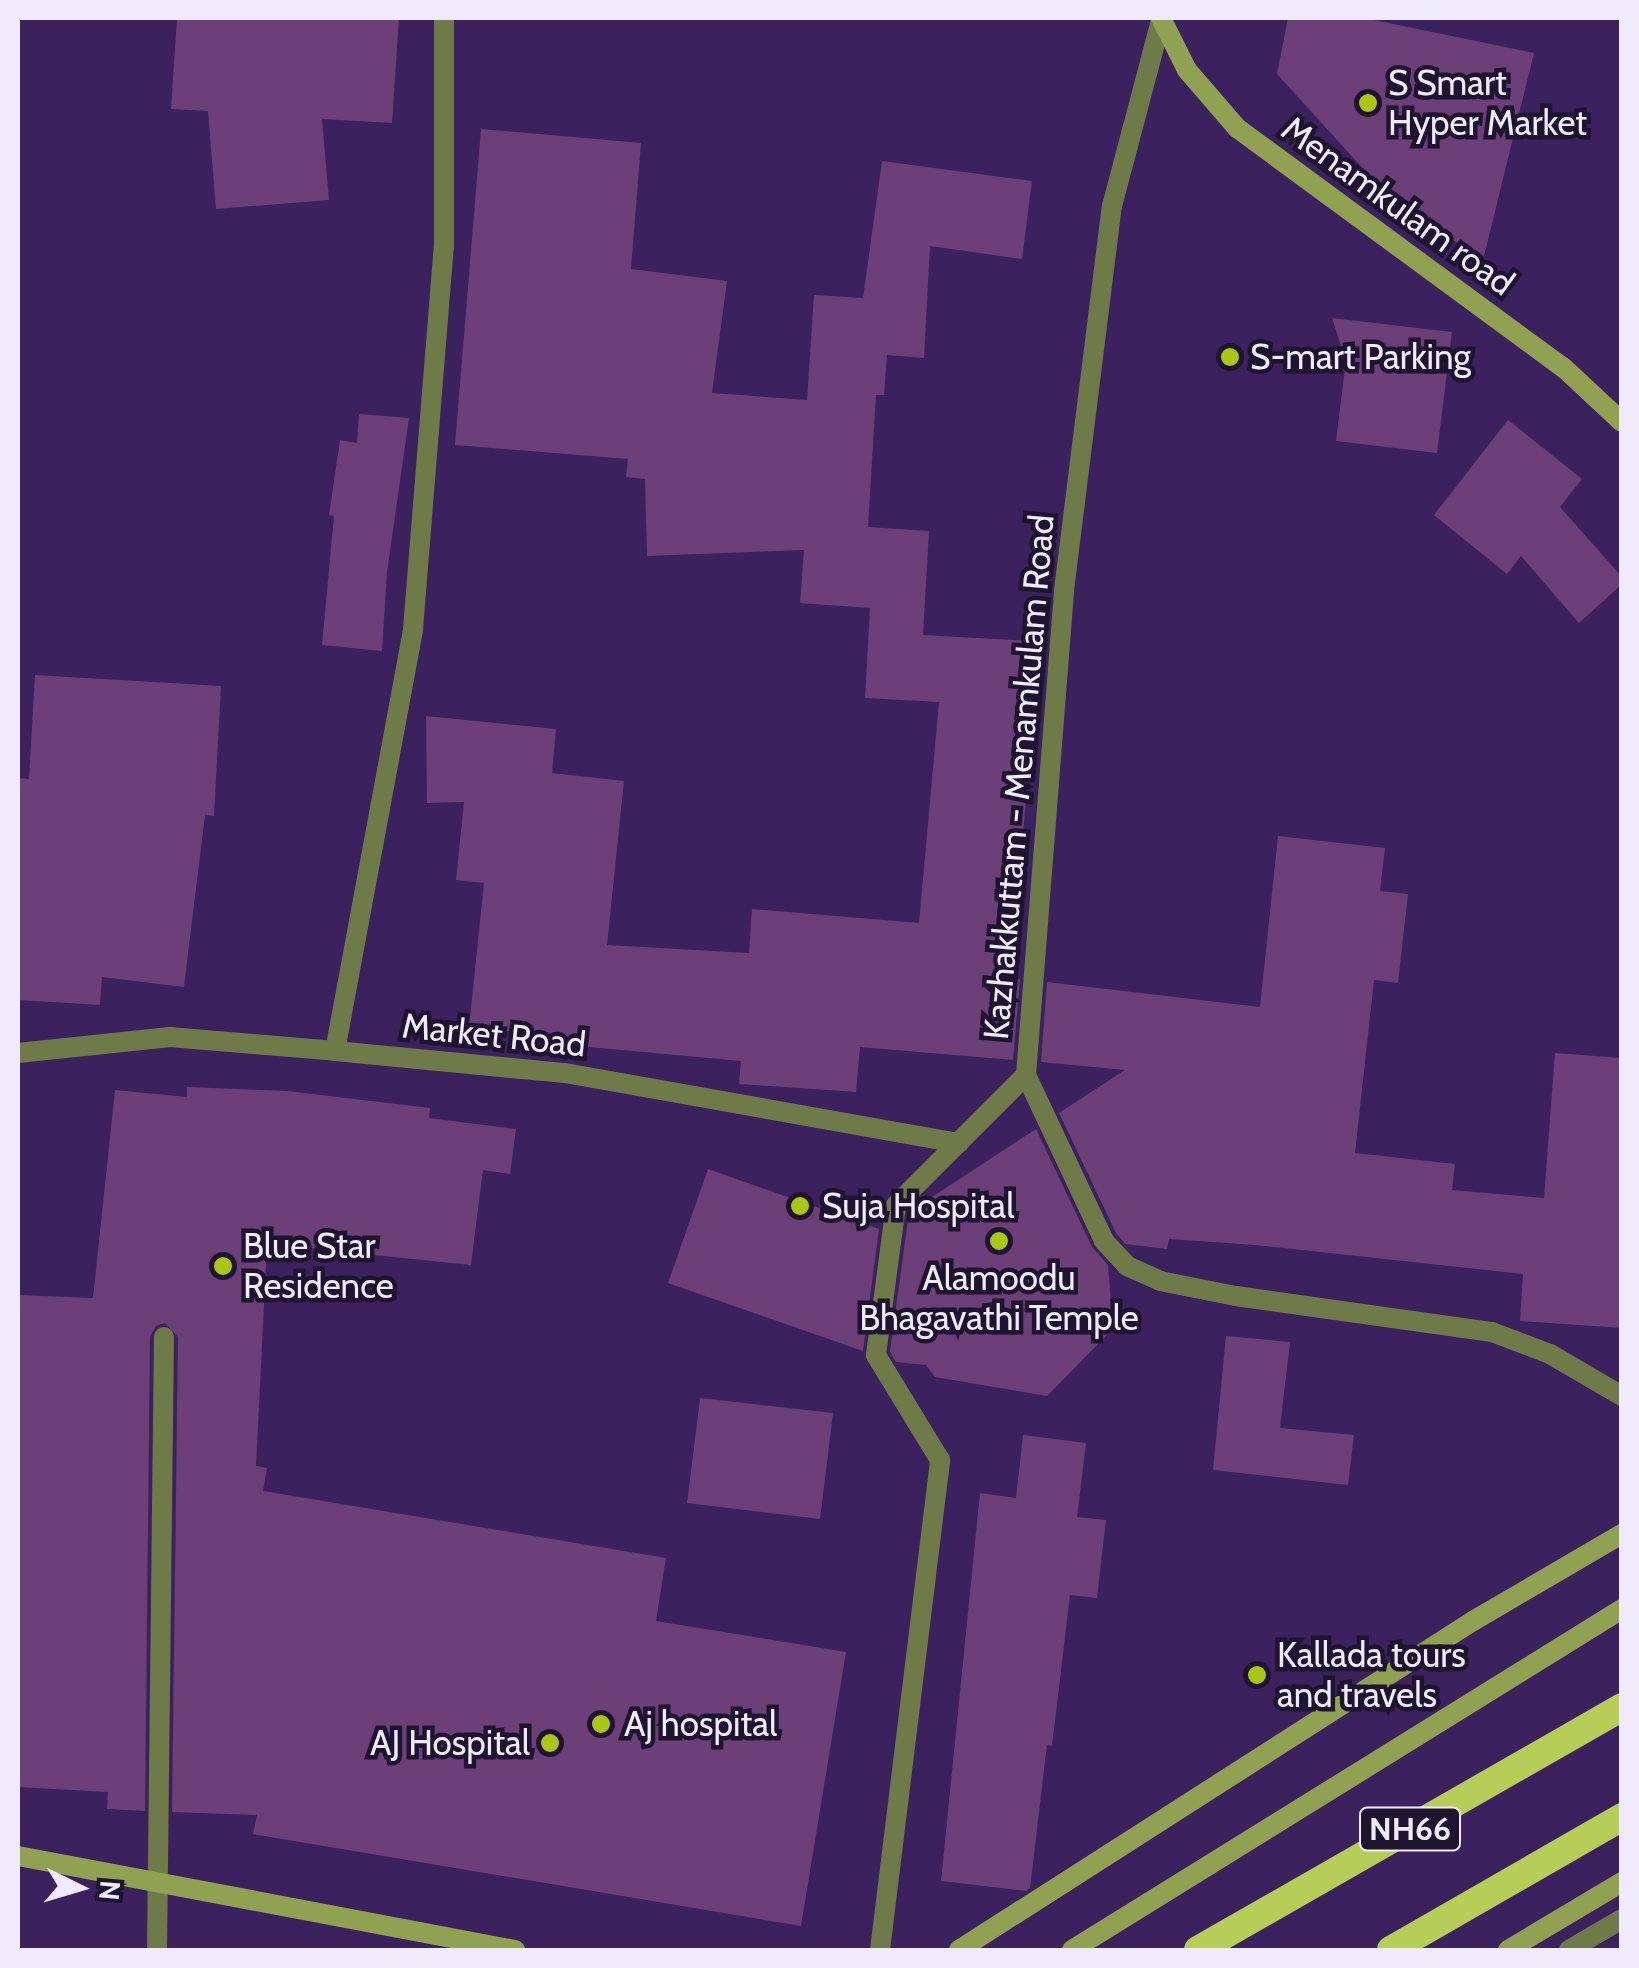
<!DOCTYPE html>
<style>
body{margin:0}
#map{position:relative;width:1639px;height:1968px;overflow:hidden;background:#3b225f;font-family:Cabin,sans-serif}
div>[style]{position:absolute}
.building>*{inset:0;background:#6c3f78}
.minor>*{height:20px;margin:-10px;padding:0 10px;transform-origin:10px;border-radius:10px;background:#6f7a49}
.tertiary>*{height:20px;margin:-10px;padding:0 10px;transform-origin:10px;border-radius:10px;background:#6f7a49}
.secondary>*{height:20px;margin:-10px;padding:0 10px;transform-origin:10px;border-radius:10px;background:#90a151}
.trunk>*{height:28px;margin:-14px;padding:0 14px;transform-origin:14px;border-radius:14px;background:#b6cd57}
.dots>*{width:28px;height:28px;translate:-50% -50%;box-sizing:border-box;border:5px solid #1e142f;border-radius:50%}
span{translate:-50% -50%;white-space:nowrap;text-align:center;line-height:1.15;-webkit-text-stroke:9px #1e142f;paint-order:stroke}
.shield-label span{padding:2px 8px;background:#1e142f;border:2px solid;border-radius:8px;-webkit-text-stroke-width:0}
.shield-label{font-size:32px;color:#efebfa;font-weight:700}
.poi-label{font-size:35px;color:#efebfa}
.left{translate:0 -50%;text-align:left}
.right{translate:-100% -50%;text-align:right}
.street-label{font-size:35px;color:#efebfa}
.frame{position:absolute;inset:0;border:20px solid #efebfa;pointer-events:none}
.north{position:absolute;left:30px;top:1838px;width:100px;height:100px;-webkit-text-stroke:8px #1e142f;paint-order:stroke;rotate:95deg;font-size:28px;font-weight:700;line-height:40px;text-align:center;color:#efebfa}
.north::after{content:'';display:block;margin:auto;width:35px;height:45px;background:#efebfa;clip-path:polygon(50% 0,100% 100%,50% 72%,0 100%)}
</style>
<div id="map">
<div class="building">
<div style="clip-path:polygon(177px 18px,399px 18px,392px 123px,322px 119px,329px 200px,216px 209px,208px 111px,171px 109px)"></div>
<div style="clip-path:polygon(1288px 18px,1364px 18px,1534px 53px,1484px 256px,1408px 218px,1277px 74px)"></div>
<div style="clip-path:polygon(481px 129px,641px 143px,631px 269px,727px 281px,712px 393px,807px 400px,814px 295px,863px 298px,882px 161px,1032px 181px,1022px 259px,930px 246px,924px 358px,887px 355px,884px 395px,876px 395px,868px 527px,929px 531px,923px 635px,1032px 641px,1026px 745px,1031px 745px,1010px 978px,1020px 979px,1013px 1060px,860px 1047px,856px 1092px,739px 1084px,741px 1061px,546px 1043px,547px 1035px,469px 1027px,484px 883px,456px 880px,464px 802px,427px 803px,426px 716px,556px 729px,552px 773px,624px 781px,607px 945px,749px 953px,752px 909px,919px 923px,939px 702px,865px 698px,870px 608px,800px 603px,804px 550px,647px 556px,645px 479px,626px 477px,628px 459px,455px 445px)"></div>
<div style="clip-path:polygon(1332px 318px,1452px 332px,1437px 453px,1336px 441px,1346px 361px)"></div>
<div style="clip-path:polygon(359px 414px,409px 418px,387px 572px,382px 651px,322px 645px,334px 516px,329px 515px,340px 440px,357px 443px)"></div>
<div style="clip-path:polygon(1508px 420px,1582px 479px,1560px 507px,1622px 577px,1622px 584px,1579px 623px,1521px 556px,1507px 574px,1434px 515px)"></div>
<div style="clip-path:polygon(35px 675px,221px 686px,214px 816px,205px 815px,184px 987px,102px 977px,100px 1005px,18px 1000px,18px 778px,29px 779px)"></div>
<div style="clip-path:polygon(1278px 836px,1385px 848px,1380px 891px,1408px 894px,1398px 983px,1374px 980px,1355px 1153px,1455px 1164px,1452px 1190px,1544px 1198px,1555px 1053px,1622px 1058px,1622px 1328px,1520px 1321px,1523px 1274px,1255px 1245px,1169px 1239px,1167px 1249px,1125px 1244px,1116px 1233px,1059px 1113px,1125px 1070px,1041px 1062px,1047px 982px,1260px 1007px)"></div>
<div style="clip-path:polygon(187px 1087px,287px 1091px,430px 1108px,429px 1118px,516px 1129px,510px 1174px,483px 1170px,471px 1265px,267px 1244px,256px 1466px,267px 1468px,263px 1491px,666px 1558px,656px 1621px,846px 1652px,801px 1926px,253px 1834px,257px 1815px,172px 1812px,178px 1337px,165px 1323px,156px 1326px,150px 1337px,145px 1811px,107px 1809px,108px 1792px,18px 1787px,18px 1295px,93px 1298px,115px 1090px,187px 1097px)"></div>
<div style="clip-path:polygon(1036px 1129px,1092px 1247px,1108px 1265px,1113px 1329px,1047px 1396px,935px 1377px,926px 1365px,896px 1362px,890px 1352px,909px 1212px)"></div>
<div style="clip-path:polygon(708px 1169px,879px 1229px,863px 1351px,668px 1283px)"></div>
<div style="clip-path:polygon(1226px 1336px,1290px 1342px,1280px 1428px,1354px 1435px,1348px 1485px,1213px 1470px)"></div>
<div style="clip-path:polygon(700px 1398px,833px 1413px,820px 1519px,687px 1503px)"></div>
<div style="clip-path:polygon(1023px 1435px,1086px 1443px,1077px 1517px,1106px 1520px,1097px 1598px,1070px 1595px,1052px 1746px,1047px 1745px,1030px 1888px,1026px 1891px,941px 1881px,980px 1493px,1016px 1498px)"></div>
</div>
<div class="minor">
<div style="left:335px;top:1051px;width:429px;rotate:-79.5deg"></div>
<div style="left:413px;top:629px;width:383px;rotate:-85.4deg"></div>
<div style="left:444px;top:247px;width:229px;rotate:-90deg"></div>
<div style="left:18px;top:1053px;width:153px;rotate:-6deg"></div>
<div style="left:170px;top:1037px;width:166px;rotate:4.8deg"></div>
<div style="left:335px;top:1051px;width:231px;rotate:5.5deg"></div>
<div style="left:565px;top:1073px;width:400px;rotate:10.1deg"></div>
<div style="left:1026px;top:1075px;width:183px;rotate:64.8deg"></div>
<div style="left:1104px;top:1241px;width:34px;rotate:47deg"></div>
<div style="left:1127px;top:1266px;width:36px;rotate:24deg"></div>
<div style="left:1160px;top:1281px;width:77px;rotate:11.2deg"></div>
<div style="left:1236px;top:1296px;width:259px;rotate:8deg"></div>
<div style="left:1492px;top:1332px;width:62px;rotate:20.8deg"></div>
<div style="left:1550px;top:1354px;width:83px;rotate:30.3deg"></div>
<div style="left:157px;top:1950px;width:613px;rotate:-89.35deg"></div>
</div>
<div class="tertiary">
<div style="left:880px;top:1950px;width:494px;rotate:-83deg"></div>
<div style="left:940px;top:1460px;width:123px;rotate:-121.4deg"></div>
<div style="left:876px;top:1355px;width:151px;rotate:-82.4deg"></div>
<div style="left:896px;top:1205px;width:184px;rotate:-45deg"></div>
<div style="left:1026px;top:1075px;width:486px;rotate:-85.5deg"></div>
<div style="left:1064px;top:590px;width:387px;rotate:-82.9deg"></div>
<div style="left:1112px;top:206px;width:191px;rotate:-75.2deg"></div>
<div style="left:1569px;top:1950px;width:61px;rotate:-30.3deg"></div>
</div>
<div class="secondary">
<div style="left:1161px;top:18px;width:58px;rotate:63.4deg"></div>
<div style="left:1187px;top:70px;width:77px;rotate:49.2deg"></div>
<div style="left:1237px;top:128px;width:406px;rotate:36.3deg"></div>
<div style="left:1564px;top:368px;width:79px;rotate:43deg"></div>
<div style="left:18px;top:1856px;width:506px;rotate:10.71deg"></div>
<div style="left:959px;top:1950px;width:610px;rotate:-32.62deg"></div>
<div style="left:1473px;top:1621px;width:173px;rotate:-30.3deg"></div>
<div style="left:1072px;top:1950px;width:647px;rotate:-31.8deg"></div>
<div style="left:1508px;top:1950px;width:133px;rotate:-30.8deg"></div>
</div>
<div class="trunk">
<div style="left:1198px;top:1950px;width:489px;rotate:-29.8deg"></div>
<div style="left:1391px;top:1950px;width:267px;rotate:-29.9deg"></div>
</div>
<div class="dots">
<div style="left:1368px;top:103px;background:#abc614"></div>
<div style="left:1230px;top:357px;background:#abc614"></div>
<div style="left:800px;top:1206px;background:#abc614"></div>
<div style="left:999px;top:1241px;background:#abc614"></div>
<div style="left:223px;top:1266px;background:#abc614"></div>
<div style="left:1257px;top:1675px;background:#abc614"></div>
<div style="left:601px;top:1724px;background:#abc614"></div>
<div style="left:550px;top:1743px;background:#abc614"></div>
</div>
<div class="shield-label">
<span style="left:1410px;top:1829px">NH66</span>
</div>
<div class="poi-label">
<span class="left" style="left:1388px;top:103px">S Smart<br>Hyper Market</span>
<span class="left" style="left:1250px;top:357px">S-mart Parking</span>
<span class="left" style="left:822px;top:1206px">Suja Hospital</span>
<span class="left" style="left:243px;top:1266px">Blue Star<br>Residence</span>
<span style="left:999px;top:1298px">Alamoodu<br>Bhagavathi Temple</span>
<span class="left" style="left:1277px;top:1675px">Kallada tours<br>and travels</span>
<span class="left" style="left:624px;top:1724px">Aj hospital</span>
<span class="right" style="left:530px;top:1743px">AJ Hospital</span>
</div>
<div class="street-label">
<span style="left:1398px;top:206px;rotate:36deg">Menamkulam road</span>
<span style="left:1019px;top:777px;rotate:-85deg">Kazhakkuttam - Menamkulam Road</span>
<span style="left:494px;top:1035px;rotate:6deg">Market Road</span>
</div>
<div class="frame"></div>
<div class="north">N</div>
</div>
